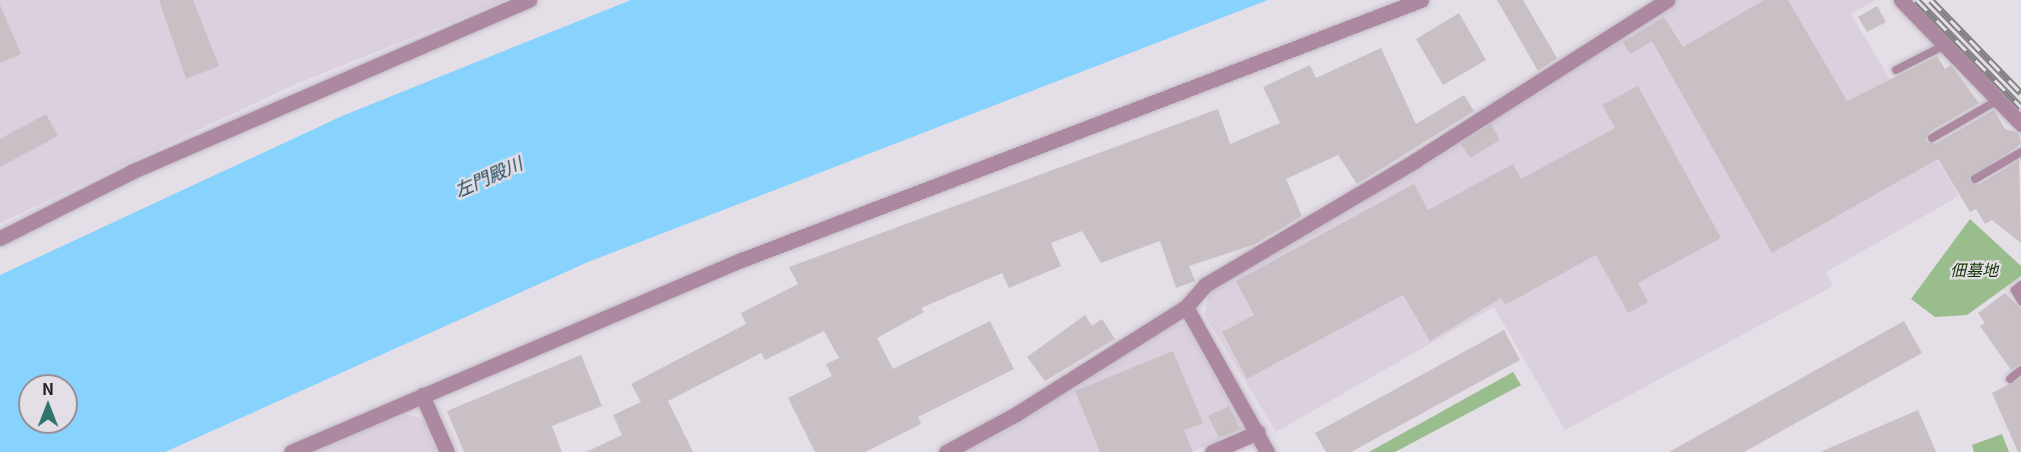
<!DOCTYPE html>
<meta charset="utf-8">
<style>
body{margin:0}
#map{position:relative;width:2021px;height:452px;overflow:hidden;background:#e4dee6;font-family:Georgia,"Noto Sans JP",serif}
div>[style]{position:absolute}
.built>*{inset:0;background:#dbd0de}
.green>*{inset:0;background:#99bd8c}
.water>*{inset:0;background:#87d3fd}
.building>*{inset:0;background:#c9c0c5}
.roads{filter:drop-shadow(0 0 2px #c1bcc3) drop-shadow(0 0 2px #c1bcc3)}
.lane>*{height:8px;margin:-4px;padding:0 4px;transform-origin:4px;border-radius:4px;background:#ad89a1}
.street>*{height:15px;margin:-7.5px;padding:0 7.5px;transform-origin:7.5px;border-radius:7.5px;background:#ad89a1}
.rail>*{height:7px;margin-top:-3.5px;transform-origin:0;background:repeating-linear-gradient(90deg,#e4dee6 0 14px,#837f85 0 28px);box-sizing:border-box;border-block:2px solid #837f85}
span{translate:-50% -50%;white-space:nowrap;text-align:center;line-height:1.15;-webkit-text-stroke:4.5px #e4dee6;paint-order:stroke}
.park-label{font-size:16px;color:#103500;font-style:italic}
.water-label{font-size:18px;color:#1e495f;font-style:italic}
.north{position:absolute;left:18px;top:374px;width:60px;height:60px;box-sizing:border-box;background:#e4dee6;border:2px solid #969298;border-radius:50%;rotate:0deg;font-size:16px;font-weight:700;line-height:24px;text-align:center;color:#211f22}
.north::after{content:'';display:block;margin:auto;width:21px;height:27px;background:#2f756c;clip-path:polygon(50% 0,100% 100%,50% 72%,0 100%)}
</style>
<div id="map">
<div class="built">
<div style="clip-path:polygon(0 0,506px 0,298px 83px,0 223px)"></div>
<div style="clip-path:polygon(1671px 0,1876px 0,1851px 14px,1959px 196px,1826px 272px,1833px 286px,1565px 430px,1494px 307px,1276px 432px,1204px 314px,1209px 293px)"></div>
<div style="clip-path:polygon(1171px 322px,1185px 324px,1244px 429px,1192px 452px,962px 452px,1005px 431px)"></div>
<div style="clip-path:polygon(404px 413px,424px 420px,437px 452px,315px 452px)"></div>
</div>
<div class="green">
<div style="clip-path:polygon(1970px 219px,2021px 266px,2021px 276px,1967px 315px,1935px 317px,1911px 299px)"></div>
<div style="clip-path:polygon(1513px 372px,1521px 385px,1395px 452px,1369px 452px)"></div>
<div style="clip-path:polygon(2002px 434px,2009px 452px,1974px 452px,1972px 445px)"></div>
</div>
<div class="water">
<div style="clip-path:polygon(evenodd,631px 0,1268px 0,588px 262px,165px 452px,0 452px,0 275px,342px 116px,631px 0,30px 386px,66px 386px,66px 422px,30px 422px,30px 386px)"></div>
</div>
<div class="building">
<div style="clip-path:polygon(159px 0,193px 0,219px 66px,186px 79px)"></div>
<div style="clip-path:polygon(1497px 0,1523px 0,1557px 58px,1538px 71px)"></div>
<div style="clip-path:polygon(1764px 0,1788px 0,1847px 101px,1937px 56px,1945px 69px,1951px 65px,1979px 103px,1929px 132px,1926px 141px,1935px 144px,1994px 110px,2005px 129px,2019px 133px,2021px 144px,1969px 180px,1978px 185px,2019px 160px,2021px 243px,1992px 220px,1985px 224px,1976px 209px,1970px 212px,1938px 159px,1772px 253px,1652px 41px,1630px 54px,1623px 42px,1664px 17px,1683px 47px)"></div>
<div style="clip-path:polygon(0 5px,21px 54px,0 63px)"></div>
<div style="clip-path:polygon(1877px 6px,1886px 22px,1867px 32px,1858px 17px)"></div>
<div style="clip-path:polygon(1459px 13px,1486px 60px,1443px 85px,1416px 39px)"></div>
<div style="clip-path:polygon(1381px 48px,1416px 124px,1464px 95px,1474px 111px,1357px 184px,1338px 155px,1286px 179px,1302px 216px,1253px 245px,1189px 266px,1195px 281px,1176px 288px,1160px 241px,1101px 263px,1082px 231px,1051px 243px,1061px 266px,1009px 288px,1002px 273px,921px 308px,924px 312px,877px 338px,893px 369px,990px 321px,1014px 369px,918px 417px,921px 424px,865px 452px,815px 452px,788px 398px,832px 376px,826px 364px,839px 358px,824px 331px,765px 360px,761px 353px,668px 401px,693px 452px,586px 452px,622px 435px,613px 415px,641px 402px,631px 384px,746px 324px,741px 313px,798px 284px,789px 267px,1218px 109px,1230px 144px,1280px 123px,1263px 87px,1310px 65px,1316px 78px)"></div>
<div style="clip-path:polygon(1638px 86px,1721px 238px,1638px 283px,1648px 302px,1628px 313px,1596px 255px,1505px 305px,1501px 298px,1430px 341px,1403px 295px,1247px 379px,1222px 332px,1254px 315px,1236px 281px,1414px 184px,1428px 210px,1513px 164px,1521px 179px,1615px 128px,1602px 105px)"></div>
<div style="clip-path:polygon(46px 114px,58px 136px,0 167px,0 139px)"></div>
<div style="clip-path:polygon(1491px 124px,1500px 140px,1470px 158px,1460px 143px)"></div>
<div style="clip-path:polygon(2005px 293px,2021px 309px,2021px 364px,2011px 370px,1980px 326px,1985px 323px,1978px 313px)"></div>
<div style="clip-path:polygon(1085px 315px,1092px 326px,1102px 319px,1115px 339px,1045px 381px,1027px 357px)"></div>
<div style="clip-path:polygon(1904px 321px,1922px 353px,1744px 452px,1669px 452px)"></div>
<div style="clip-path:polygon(1504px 330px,1520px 360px,1351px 452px,1326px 452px,1315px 433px)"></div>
<div style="clip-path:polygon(1173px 351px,1203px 423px,1184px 430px,1193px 452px,1100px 452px,1075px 391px)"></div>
<div style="clip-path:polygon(581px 355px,602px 406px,552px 426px,562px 452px,464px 452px,447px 411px)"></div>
<div style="clip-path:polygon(2021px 378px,2021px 452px,2018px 452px,1992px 393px)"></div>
<div style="clip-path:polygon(1229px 406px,1240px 429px,1219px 438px,1208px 416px)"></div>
<div style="clip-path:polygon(1918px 410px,1936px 452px,1820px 452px)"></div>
</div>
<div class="roads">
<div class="lane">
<div style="left:1896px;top:70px;width:55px;rotate:-27deg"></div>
<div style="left:1932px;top:138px;width:76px;rotate:-29.9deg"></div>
<div style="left:1975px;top:179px;width:53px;rotate:-30.4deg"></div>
<div style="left:2021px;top:285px;width:8px;rotate:140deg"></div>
<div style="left:2015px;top:290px;width:13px;rotate:61deg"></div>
<div style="left:2010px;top:379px;width:14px;rotate:-39deg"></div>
</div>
<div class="street">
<div style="left:1901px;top:0;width:173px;rotate:45.9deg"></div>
<div style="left:0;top:238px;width:147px;rotate:-26.7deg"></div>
<div style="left:131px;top:172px;width:434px;rotate:-23.4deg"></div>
<div style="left:1186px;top:307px;width:166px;rotate:60.8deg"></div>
<div style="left:422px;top:395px;width:62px;rotate:66.3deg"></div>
<div style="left:291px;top:452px;width:492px;rotate:-23.1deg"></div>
<div style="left:744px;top:259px;width:725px;rotate:-20.94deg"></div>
<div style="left:946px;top:452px;width:80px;rotate:-28.5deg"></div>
<div style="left:1016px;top:414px;width:201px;rotate:-32.2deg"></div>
<div style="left:1186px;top:307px;width:29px;rotate:-49deg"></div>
<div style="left:1205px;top:285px;width:245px;rotate:-30.6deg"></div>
<div style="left:1416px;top:160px;width:298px;rotate:-32.5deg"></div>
<div style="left:1212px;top:452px;width:50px;rotate:-23.5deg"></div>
</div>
</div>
<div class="rail">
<div style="left:1917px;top:0;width:149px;rotate:45.8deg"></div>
<div style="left:1931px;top:0;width:129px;rotate:45.9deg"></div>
</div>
<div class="park-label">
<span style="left:1974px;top:269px">佃墓地</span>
</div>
<div class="water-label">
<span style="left:488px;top:176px;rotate:-24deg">左門殿川</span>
</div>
<div class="north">N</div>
</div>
